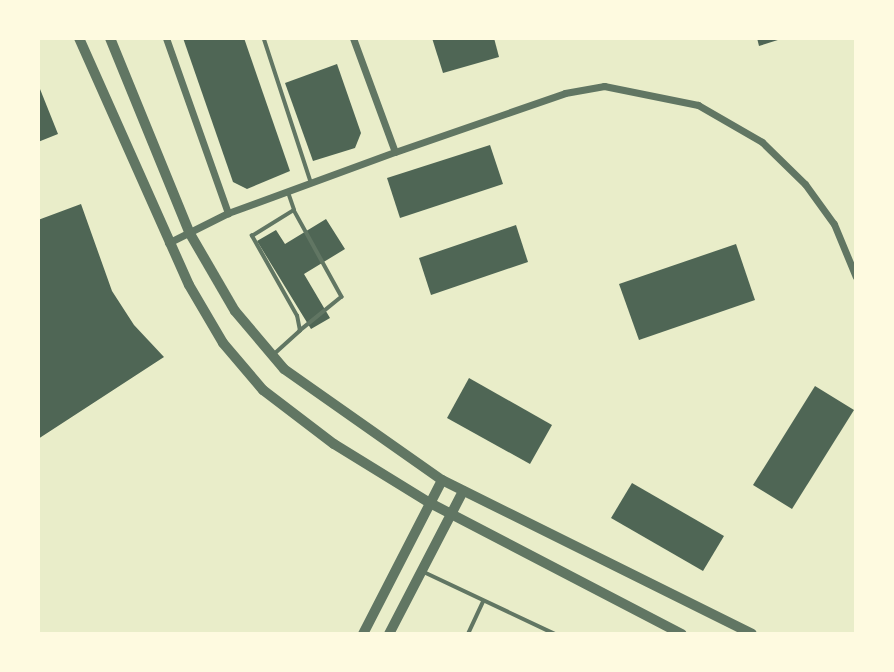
<!DOCTYPE html>
<style>
body{margin:0}
#map{position:relative;width:894px;height:672px;overflow:hidden;background:#e9edc9;font-family:"DM Sans",sans-serif}
div>[style]{position:absolute}
.building>*{inset:0;background:#4f6655}
.service>*{height:3.5px;margin:-1.75px;padding:0 1.75px;transform-origin:1.75px;border-radius:1.75px;background:#617663}
.minor>*{height:7px;margin:-3.5px;padding:0 3.5px;transform-origin:3.5px;border-radius:3.5px;background:#617663}
.tertiary>*{height:10px;margin:-5px;padding:0 5px;transform-origin:5px;border-radius:5px;background:#617663}
span{translate:-50% -50%;white-space:nowrap;text-align:center;line-height:1.15;-webkit-text-stroke:6px #fefae0;paint-order:stroke}
.frame{position:absolute;inset:0;border:40px solid #fefae0;pointer-events:none}
</style>
<div id="map">
<div class="building">
<div style="clip-path:polygon(183px 38px,244px 38px,290px 171px,247px 189px,233px 182px)"></div>
<div style="clip-path:polygon(432px 38px,494px 38px,499px 57px,443px 73px)"></div>
<div style="clip-path:polygon(757px 38px,781px 38px,781px 39px,759px 46px)"></div>
<div style="clip-path:polygon(337px 64px,361px 133px,355px 148px,313px 161px,285px 83px)"></div>
<div style="clip-path:polygon(38px 84px,58px 134px,38px 142px)"></div>
<div style="clip-path:polygon(490px 145px,503px 184px,400px 218px,387px 178px)"></div>
<div style="clip-path:polygon(81px 204px,112px 291px,134px 325px,164px 357px,38px 439px,38px 220px)"></div>
<div style="clip-path:polygon(326px 219px,345px 249px,304px 274px,330px 318px,311px 329px,257px 241px,276px 230px,285px 244px)"></div>
<div style="clip-path:polygon(516px 225px,528px 262px,431px 295px,419px 258px)"></div>
<div style="clip-path:polygon(736px 244px,755px 300px,639px 340px,619px 284px)"></div>
<div style="clip-path:polygon(469px 378px,552px 425px,530px 464px,447px 418px)"></div>
<div style="clip-path:polygon(815px 386px,854px 410px,792px 509px,753px 485px)"></div>
<div style="clip-path:polygon(632px 483px,724px 536px,703px 571px,611px 518px)"></div>
</div>
<div class="service">
<div style="left:264px;top:38px;width:151px;rotate:71.9deg"></div>
<div style="left:294px;top:210px;width:99px;rotate:61.1deg"></div>
<div style="left:342px;top:297px;width:54px;rotate:141deg"></div>
<div style="left:273px;top:355px;width:36px;rotate:-42deg"></div>
<div style="left:300px;top:331px;width:15px;rotate:-101deg"></div>
<div style="left:297px;top:316px;width:92px;rotate:-119.4deg"></div>
<div style="left:252px;top:236px;width:49px;rotate:-31.8deg"></div>
<div style="left:294px;top:210px;width:18px;rotate:-109deg"></div>
<div style="left:424px;top:572px;width:145px;rotate:25.3deg"></div>
<div style="left:468px;top:634px;width:35px;rotate:-65deg"></div>
</div>
<div class="minor">
<div style="left:166px;top:38px;width:186px;rotate:70.5deg"></div>
<div style="left:353px;top:38px;width:121px;rotate:69.8deg"></div>
<div style="left:168px;top:243px;width:67px;rotate:-26.6deg"></div>
<div style="left:228px;top:213px;width:178px;rotate:-20.1deg"></div>
<div style="left:395px;top:152px;width:180px;rotate:-19.1deg"></div>
<div style="left:565px;top:93px;width:40px;rotate:-10deg"></div>
<div style="left:604px;top:86px;width:96px;rotate:11.4deg"></div>
<div style="left:698px;top:105px;width:74px;rotate:30deg"></div>
<div style="left:762px;top:142px;width:60px;rotate:44.3deg"></div>
<div style="left:805px;top:184px;width:49px;rotate:54.1deg"></div>
<div style="left:834px;top:224px;width:57px;rotate:67.5deg"></div>
</div>
<div class="tertiary">
<div style="left:79px;top:38px;width:270px;rotate:66deg"></div>
<div style="left:189px;top:285px;width:67px;rotate:59.6deg"></div>
<div style="left:223px;top:343px;width:62px;rotate:49.6deg"></div>
<div style="left:263px;top:390px;width:89px;rotate:37.3deg"></div>
<div style="left:334px;top:444px;width:113px;rotate:31.6deg"></div>
<div style="left:430px;top:503px;width:284px;rotate:27.5deg"></div>
<div style="left:110px;top:38px;width:209px;rotate:67.8deg"></div>
<div style="left:189px;top:232px;width:91px;rotate:59.8deg"></div>
<div style="left:235px;top:311px;width:76px;rotate:49.8deg"></div>
<div style="left:284px;top:369px;width:193px;rotate:35.1deg"></div>
<div style="left:442px;top:480px;width:346px;rotate:26.4deg"></div>
<div style="left:363px;top:634px;width:173px;rotate:-62.8deg"></div>
<div style="left:389px;top:634px;width:161px;rotate:-62.6deg"></div>
</div>
<div class="frame"></div>
</div>
